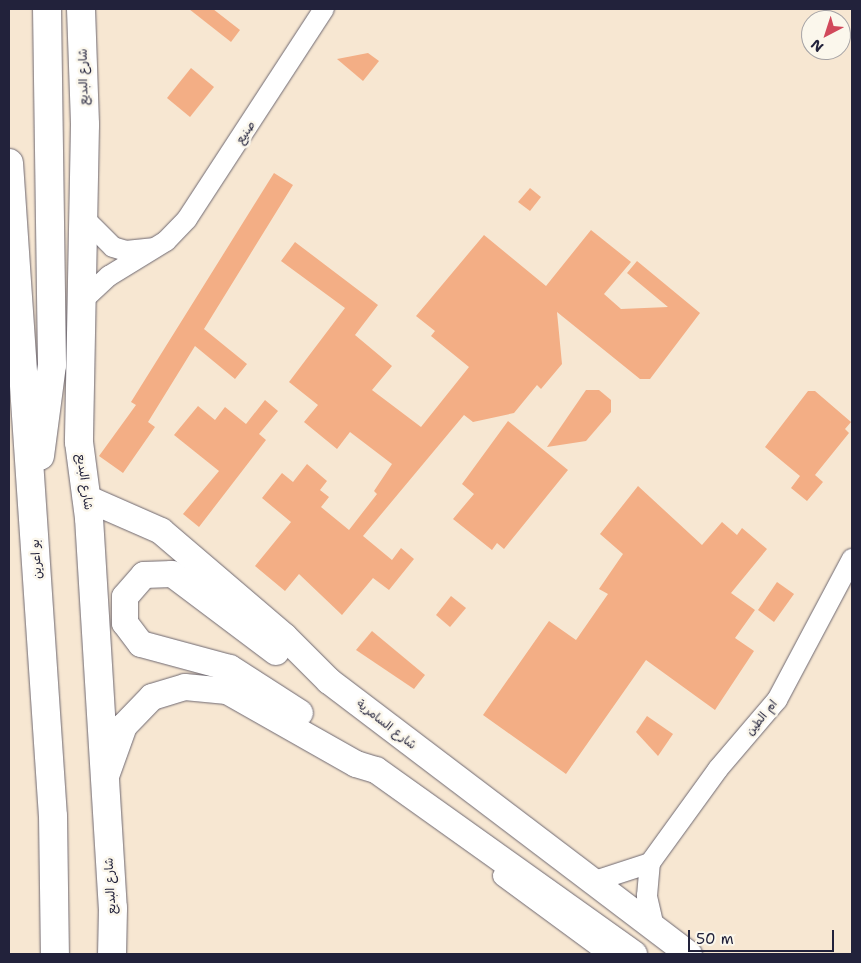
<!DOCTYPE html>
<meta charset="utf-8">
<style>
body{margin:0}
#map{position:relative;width:861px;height:963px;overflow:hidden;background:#f7e7d2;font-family:"Shantell Sans","Playpen Sans Arabic",sans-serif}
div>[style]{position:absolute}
.building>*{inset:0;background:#f3ae85}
.roads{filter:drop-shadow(0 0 1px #6d6770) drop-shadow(0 0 1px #6d6770)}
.minor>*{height:20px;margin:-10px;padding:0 10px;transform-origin:10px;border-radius:10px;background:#fff}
.tertiary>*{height:26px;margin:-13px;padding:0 13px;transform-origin:13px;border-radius:13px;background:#fff}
.secondary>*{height:28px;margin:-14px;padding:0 14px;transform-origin:14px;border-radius:14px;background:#fff}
.trunk>*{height:28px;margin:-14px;padding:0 14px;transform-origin:14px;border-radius:14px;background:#fff}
span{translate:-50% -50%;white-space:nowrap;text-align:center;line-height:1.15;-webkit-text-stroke:5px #fbf7ec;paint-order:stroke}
.street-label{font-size:12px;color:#22223b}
.frame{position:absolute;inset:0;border:10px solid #22223b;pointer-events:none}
.north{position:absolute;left:801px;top:10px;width:50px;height:50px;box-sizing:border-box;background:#fbf7ec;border:1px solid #a4a2a5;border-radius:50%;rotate:220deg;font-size:14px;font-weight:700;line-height:20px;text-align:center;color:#22223b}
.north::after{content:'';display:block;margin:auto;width:18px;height:22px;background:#d1495b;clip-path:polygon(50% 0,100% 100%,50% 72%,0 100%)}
.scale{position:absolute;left:688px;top:930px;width:146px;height:22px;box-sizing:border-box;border:2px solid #22223b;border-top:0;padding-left:6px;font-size:15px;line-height:18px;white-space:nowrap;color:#22223b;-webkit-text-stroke:4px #fbf7ec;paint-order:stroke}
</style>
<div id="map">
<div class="building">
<div style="clip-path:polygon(189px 9px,213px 9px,240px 30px,231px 42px)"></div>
<div style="clip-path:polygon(368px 53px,379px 61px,363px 81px,337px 59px)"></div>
<div style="clip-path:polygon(191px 68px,214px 87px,190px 117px,167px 98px)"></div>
<div style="clip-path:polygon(274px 173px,293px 185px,204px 329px,247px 364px,235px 379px,195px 346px,148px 422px,155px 427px,123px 473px,99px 456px,136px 405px,131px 402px)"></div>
<div style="clip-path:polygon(530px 188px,541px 197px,530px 211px,518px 202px)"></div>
<div style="clip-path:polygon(591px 230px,631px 262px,604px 294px,621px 309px,668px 307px,627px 273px,637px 261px,700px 313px,650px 379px,640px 379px,557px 312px,562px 364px,541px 389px,537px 385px,514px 413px,473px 422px,464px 415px,363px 536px,392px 560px,401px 548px,414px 559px,389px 590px,373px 578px,342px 615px,299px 574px,285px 591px,255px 566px,291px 522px,262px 498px,282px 473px,293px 482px,307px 464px,327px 481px,320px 490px,329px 497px,321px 507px,349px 530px,377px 494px,374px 491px,392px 464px,350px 432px,337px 449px,304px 422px,318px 405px,289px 382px,345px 308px,281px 261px,295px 242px,378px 305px,355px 335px,392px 366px,372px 390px,421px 427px,469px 367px,431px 336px,435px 331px,416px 316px,484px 235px,546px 286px)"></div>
<div style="clip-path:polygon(586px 390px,599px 390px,611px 400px,611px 412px,586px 441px,547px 447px)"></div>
<div style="clip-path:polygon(808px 391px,815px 391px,851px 422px,845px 429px,849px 433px,815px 475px,823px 482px,807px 501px,791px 488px,800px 476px,765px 447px)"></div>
<div style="clip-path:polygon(265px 400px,278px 411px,259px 434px,266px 440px,199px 527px,183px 514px,219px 471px,174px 435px,198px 406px,215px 420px,225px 407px,246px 424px)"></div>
<div style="clip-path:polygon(508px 421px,568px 470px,504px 549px,497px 543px,492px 550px,453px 519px,474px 494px,462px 484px)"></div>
<div style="clip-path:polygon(638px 486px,702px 545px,722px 522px,737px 535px,742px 528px,767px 549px,731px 593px,755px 610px,735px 638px,754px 651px,715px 710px,646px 660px,566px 774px,483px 715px,549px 621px,576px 640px,608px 594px,599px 589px,623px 554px,600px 534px)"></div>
<div style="clip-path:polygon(777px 582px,794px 594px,774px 622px,758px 610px)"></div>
<div style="clip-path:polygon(451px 596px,466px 608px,450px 627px,436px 615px)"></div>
<div style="clip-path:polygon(372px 631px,425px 675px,414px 689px,356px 650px)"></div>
<div style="clip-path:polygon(647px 716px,673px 734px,658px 756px,636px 732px)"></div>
</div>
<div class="roads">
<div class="minor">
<div style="left:81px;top:215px;width:45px;rotate:45deg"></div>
<div style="left:113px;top:247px;width:14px;rotate:17deg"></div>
<div style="left:126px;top:251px;width:27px;rotate:-6deg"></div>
<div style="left:82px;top:301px;width:37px;rotate:-43deg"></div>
<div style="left:109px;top:276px;width:67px;rotate:-31.6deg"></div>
<div style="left:166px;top:241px;width:30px;rotate:-46deg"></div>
<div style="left:187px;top:219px;width:251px;rotate:-56.9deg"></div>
<div style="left:503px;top:876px;width:132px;rotate:36.3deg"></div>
<div style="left:595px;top:881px;width:58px;rotate:-18.1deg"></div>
<div style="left:654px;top:927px;width:32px;rotate:-103deg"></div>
<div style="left:647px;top:896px;width:33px;rotate:-85deg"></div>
<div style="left:650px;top:863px;width:116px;rotate:-54.1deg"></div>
<div style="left:718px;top:769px;width:91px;rotate:-49.5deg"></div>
<div style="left:777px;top:700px;width:160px;rotate:-62deg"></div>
</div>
<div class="tertiary">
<div style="left:86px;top:498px;width:82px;rotate:23.7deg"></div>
<div style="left:161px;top:531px;width:162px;rotate:40.5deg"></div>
<div style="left:284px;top:636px;width:64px;rotate:45deg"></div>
<div style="left:329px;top:681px;width:452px;rotate:37.2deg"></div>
<div style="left:276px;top:652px;width:130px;rotate:-143.1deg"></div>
<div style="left:172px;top:574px;width:28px;rotate:178deg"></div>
<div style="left:144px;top:575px;width:29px;rotate:131deg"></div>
<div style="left:125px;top:597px;width:26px;rotate:90deg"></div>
<div style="left:125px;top:623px;width:26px;rotate:53deg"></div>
<div style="left:141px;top:644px;width:92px;rotate:15.1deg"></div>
<div style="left:230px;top:668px;width:83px;rotate:32.7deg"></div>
<div style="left:106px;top:776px;width:53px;rotate:-70.2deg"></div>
<div style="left:124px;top:726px;width:40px;rotate:-46deg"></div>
<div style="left:152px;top:697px;width:34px;rotate:-17deg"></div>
<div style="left:185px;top:687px;width:42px;rotate:5.4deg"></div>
<div style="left:227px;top:691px;width:148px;rotate:29.5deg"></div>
<div style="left:356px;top:764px;width:21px;rotate:17deg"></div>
<div style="left:376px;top:770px;width:317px;rotate:35.5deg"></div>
</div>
<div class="secondary">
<div style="left:81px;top:9px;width:116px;rotate:88deg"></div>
<div style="left:85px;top:125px;width:317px;rotate:91.1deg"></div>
<div style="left:79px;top:442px;width:77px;rotate:82.5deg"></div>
<div style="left:89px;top:518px;width:391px;rotate:86.5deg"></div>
<div style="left:113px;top:908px;width:46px;rotate:91.2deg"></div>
</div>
<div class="trunk">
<div style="left:9px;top:163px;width:654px;rotate:86.15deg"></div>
<div style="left:53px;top:816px;width:138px;rotate:89.2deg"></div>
<div style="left:40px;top:456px;width:92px;rotate:-82.5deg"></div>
<div style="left:52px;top:365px;width:356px;rotate:-90.8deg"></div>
</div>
</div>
<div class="street-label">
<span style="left:84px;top:77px;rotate:-91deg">شارع البديع</span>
<span style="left:246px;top:133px;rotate:-57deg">صنيع</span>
<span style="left:84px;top:482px;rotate:82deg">شارع البديع</span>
<span style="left:37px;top:559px;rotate:-94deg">بو اعرين</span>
<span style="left:762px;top:718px;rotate:-51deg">ام الطين</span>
<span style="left:386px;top:725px;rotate:38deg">شارع السامرية</span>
<span style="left:111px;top:886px;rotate:-93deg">شارع البديع</span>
</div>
<div class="frame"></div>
<div class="north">N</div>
<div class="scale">50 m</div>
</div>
